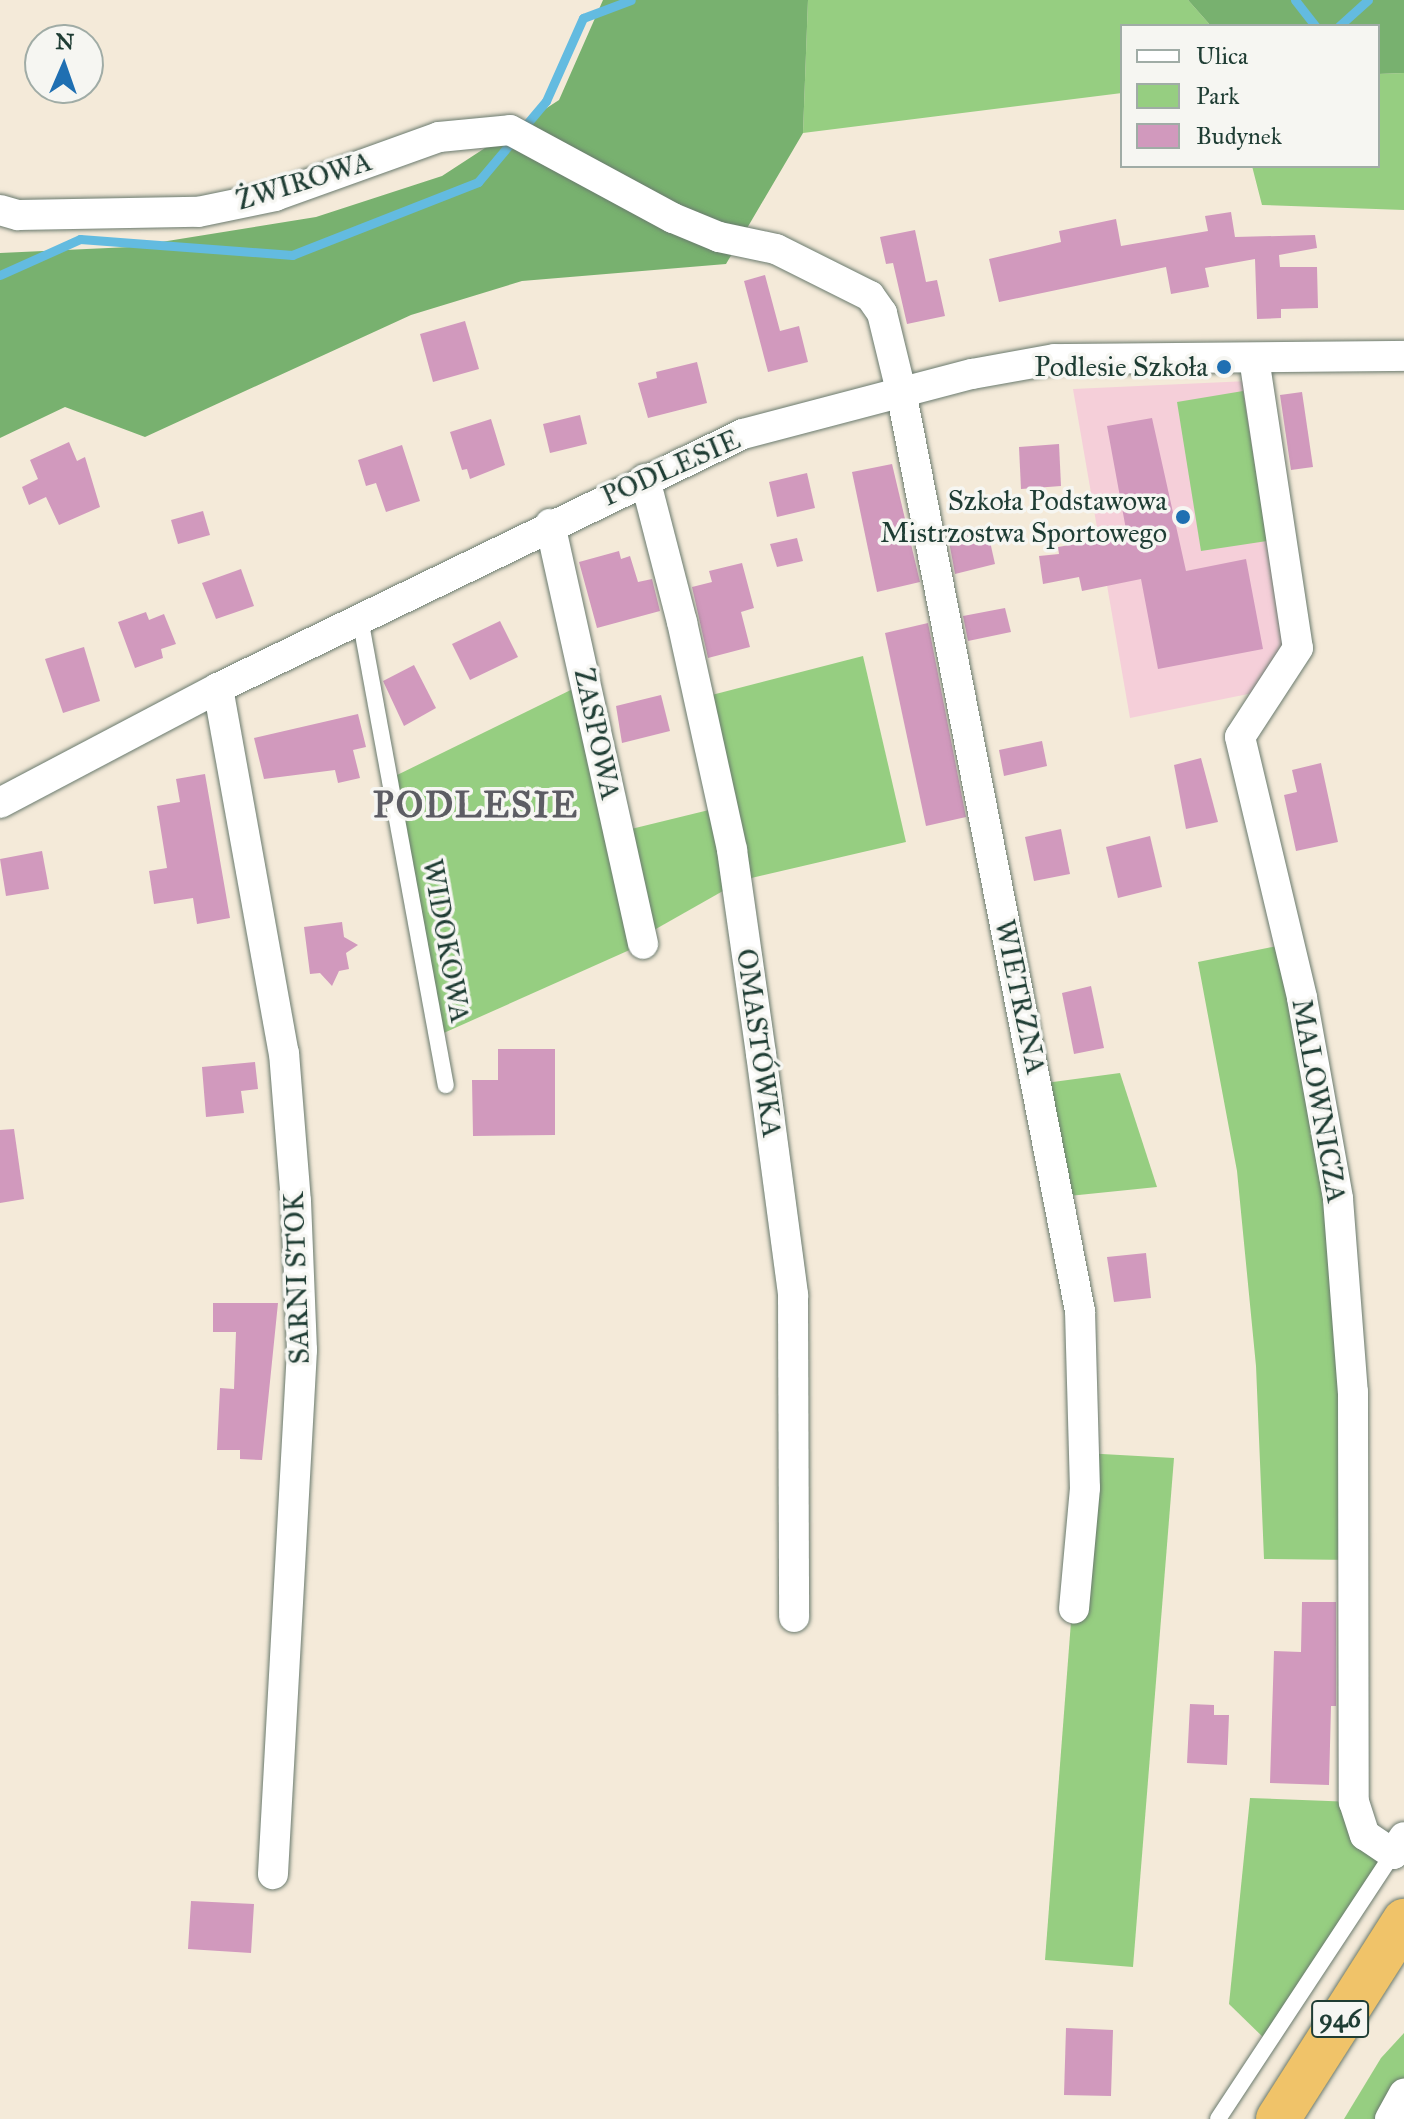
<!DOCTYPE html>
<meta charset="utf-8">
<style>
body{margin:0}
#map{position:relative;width:1404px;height:2119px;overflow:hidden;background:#f4ead9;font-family:"IM FELL Great Primer",serif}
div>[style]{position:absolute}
.built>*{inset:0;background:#f5cfd9}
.green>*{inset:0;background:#96ce81}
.forest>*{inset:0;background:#78b16f}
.stream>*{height:9px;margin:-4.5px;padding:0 4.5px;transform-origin:4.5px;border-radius:4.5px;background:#63bbe0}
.building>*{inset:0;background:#d199bd}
.roads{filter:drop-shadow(0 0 2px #6a7a6e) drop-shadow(0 0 2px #6a7a6e)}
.service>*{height:16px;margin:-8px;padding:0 8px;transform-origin:8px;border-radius:8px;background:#fff}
.minor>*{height:30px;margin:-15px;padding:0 15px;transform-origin:15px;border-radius:15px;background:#fff}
.motorway>*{height:44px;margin:-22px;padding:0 22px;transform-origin:22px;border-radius:22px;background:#f0c369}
.dots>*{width:22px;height:22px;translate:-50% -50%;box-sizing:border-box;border:4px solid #f6f6f2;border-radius:50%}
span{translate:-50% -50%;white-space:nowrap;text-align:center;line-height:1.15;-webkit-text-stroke:7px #f6f6f2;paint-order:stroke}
.shield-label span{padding:2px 6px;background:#f6f6f2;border:2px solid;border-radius:6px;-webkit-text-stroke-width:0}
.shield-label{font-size:26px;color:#1f3d34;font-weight:700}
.street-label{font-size:28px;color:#1f3d34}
.poi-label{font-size:28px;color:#1f3d34}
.right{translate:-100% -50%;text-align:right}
.district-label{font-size:36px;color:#5d5d64;font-weight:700;letter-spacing:2px}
.legend{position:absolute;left:1120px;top:24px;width:260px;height:144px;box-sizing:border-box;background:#f6f6f2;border:2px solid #a0aca6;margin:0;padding:10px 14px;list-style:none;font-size:24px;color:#1f3d34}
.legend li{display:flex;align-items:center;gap:16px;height:40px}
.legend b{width:40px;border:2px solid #a0aca6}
.north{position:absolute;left:24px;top:24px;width:80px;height:80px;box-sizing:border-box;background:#f6f6f2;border:2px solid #a0aca6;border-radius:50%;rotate:2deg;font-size:22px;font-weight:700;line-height:32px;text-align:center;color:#1f3d34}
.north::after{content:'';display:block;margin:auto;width:28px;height:36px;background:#1f6fb2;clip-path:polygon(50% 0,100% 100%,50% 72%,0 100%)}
</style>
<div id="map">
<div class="built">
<div style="clip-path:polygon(1248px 381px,1291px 645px,1258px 692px,1130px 718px,1073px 389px)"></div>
</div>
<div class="green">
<div style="clip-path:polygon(808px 0,1188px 0,1211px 26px,1122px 26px,1122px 93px,803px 133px)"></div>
<div style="clip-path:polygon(1404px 73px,1404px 210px,1262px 205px,1252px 166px,1378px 166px,1378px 74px)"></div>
<div style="clip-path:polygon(1243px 391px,1267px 541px,1201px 551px,1177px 402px)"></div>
<div style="clip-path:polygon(863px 656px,906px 842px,743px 880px,704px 697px)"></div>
<div style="clip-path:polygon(585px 683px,643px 944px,437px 1036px,391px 778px)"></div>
<div style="clip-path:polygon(713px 809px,730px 887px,647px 934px,623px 831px)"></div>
<div style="clip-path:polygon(1277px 946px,1338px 1199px,1354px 1560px,1264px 1559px,1256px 1366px,1237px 1171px,1198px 962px)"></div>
<div style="clip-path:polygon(1120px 1073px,1157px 1187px,1059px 1197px,1038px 1084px)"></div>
<div style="clip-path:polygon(1084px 1453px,1174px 1458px,1133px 1967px,1045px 1960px)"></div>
<div style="clip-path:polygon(1250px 1798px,1354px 1802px,1393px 1854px,1268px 2042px,1229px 2004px)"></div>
<div style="clip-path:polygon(1404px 2033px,1404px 2119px,1344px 2119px,1381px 2058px)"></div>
</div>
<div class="forest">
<div style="clip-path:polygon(603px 0,808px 0,803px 133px,726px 264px,522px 281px,411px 315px,145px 437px,65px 407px,0 438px,0 253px,130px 247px,316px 217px,442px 176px,559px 100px)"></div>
<div style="clip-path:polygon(1188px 0,1404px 0,1404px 73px,1378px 74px,1378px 26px,1211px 26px)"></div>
</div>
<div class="stream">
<div style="left:1295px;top:0;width:33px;rotate:52deg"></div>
<div style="left:1339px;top:26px;width:39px;rotate:-42deg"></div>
<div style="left:0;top:275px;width:88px;rotate:-24.2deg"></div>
<div style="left:80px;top:239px;width:213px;rotate:4.3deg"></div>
<div style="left:292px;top:255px;width:200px;rotate:-21.4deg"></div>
<div style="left:478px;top:182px;width:106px;rotate:-50deg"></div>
<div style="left:546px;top:101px;width:91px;rotate:-66deg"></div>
<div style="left:583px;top:18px;width:51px;rotate:-20.6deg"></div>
</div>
<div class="building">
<div style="clip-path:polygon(1231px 212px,1235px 237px,1315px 235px,1317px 248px,1279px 255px,1280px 267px,1317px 267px,1318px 308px,1281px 309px,1281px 318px,1257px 319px,1255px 259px,1205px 268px,1209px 287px,1171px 294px,1166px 267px,999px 302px,989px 259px,1061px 242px,1059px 231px,1116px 219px,1121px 246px,1208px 231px,1205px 216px)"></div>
<div style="clip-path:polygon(915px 230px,926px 282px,937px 280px,945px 316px,907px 324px,893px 263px,886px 264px,880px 237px)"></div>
<div style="clip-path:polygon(765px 275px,780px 331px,799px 326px,808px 362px,768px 372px,744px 281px)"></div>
<div style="clip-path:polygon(465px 321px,479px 369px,433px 382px,420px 334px)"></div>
<div style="clip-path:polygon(697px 362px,707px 403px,648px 418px,638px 383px,657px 378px,656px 372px)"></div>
<div style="clip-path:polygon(1302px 392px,1313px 467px,1291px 470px,1280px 395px)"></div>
<div style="clip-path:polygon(580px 415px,587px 444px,550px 453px,543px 424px)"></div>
<div style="clip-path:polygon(1152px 418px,1186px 571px,1246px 559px,1263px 649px,1158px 669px,1141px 579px,1082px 591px,1079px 577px,1043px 584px,1039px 556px,1059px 554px,1058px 547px,1127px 535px,1107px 426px)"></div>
<div style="clip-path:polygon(491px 419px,505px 465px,470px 479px,467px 469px,462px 470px,450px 432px)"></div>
<div style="clip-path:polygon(69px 442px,77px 461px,85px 457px,100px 507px,59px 525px,46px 497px,29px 505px,22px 487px,38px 479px,30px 460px)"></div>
<div style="clip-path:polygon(1059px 444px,1061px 486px,1021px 489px,1019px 447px)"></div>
<div style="clip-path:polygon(402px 445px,420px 501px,386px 512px,376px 483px,366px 486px,358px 460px)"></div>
<div style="clip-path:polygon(892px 464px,920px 582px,877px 592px,852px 472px)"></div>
<div style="clip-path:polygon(807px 473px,815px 508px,777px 517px,769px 482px)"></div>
<div style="clip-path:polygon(203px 511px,210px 535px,178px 544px,171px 520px)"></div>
<div style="clip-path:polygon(987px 528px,995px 564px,955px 574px,948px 536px)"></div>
<div style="clip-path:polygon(797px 538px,803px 561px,777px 567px,770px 544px)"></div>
<div style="clip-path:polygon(619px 551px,621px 559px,630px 556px,638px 582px,652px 579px,660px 611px,597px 628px,579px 562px)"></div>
<div style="clip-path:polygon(742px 563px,754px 608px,741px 612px,750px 647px,708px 658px,692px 587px,712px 582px,709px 571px)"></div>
<div style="clip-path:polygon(241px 569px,254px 606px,216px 619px,202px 583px)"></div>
<div style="clip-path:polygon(1005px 608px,1011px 632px,968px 641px,963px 616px)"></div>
<div style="clip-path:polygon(146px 612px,149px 620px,164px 614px,176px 644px,161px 649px,163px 658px,135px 668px,118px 622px)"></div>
<div style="clip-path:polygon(500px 621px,518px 657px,470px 680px,452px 644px)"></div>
<div style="clip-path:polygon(928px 623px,966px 817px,926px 826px,885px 633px)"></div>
<div style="clip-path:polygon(84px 647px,100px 701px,63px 713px,45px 659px)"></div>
<div style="clip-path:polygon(414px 665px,436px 708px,404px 726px,383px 681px)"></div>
<div style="clip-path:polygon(661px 695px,670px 731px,622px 743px,616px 706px)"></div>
<div style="clip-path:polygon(358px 714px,366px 747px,353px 750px,360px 778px,338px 783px,335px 770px,264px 779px,254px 738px)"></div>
<div style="clip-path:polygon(1042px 741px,1047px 766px,1004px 776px,999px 750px)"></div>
<div style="clip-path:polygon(1201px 758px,1218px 822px,1186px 829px,1174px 765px)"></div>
<div style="clip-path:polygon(1321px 763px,1338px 842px,1296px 851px,1284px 795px,1297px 792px,1292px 770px)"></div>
<div style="clip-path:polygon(205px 774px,230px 918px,197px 924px,193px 898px,154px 904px,149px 871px,167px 868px,157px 806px,180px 802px,176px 779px)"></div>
<div style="clip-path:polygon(1061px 829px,1070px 874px,1034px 881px,1025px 837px)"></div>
<div style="clip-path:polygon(1150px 836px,1162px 887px,1118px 898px,1106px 847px)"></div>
<div style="clip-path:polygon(42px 851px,49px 889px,6px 896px,0 859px)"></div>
<div style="clip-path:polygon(342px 922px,344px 937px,358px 945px,346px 953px,349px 969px,339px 971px,332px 986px,320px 973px,310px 974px,304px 927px)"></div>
<div style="clip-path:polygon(1091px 986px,1104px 1048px,1074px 1054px,1062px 993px)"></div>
<div style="clip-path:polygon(498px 1049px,555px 1049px,555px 1135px,473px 1136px,472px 1080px,498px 1080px)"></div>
<div style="clip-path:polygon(255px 1062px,258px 1089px,241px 1091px,244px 1113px,206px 1117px,202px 1067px)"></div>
<div style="clip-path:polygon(14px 1129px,24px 1199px,0 1203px,0 1130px)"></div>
<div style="clip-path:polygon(1146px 1253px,1151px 1298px,1114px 1302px,1107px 1257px)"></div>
<div style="clip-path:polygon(213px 1303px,278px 1303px,262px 1460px,240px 1459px,240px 1450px,217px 1450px,220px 1388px,234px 1389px,236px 1332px,213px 1332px)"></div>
<div style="clip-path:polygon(1302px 1602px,1336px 1602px,1336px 1706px,1331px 1706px,1329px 1785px,1270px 1783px,1274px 1651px,1301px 1652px)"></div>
<div style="clip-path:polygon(1190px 1704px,1214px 1705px,1214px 1715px,1229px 1715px,1227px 1765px,1187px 1763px)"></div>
<div style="clip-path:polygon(191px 1901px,254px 1904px,251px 1953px,188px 1949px)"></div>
<div style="clip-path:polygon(1066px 2028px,1113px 2030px,1111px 2096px,1064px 2095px)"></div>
</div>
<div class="roads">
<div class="service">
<div style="left:360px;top:618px;width:475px;rotate:79.6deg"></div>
<div style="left:1218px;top:2119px;width:318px;rotate:-56.6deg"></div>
</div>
<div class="minor">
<div style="left:0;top:210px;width:19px;rotate:16deg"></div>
<div style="left:18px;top:215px;width:180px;rotate:-1deg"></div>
<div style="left:198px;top:212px;width:79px;rotate:-11.7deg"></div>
<div style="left:275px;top:196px;width:174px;rotate:-19.8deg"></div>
<div style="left:439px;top:137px;width:71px;rotate:-5.6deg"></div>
<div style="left:510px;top:130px;width:185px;rotate:28.4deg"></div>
<div style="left:673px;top:218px;width:50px;rotate:22.4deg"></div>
<div style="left:719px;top:237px;width:58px;rotate:11.9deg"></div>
<div style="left:776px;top:249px;width:105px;rotate:26.6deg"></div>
<div style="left:870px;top:296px;width:21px;rotate:55deg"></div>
<div style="left:882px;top:313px;width:80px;rotate:76.3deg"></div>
<div style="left:901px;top:391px;width:937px;rotate:78.99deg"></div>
<div style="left:1080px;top:1311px;width:177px;rotate:88.4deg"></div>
<div style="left:1085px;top:1488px;width:121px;rotate:95.2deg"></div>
<div style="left:1254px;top:358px;width:293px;rotate:81.4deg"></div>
<div style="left:1298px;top:648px;width:106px;rotate:123.1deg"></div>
<div style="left:1240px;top:737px;width:268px;rotate:76.6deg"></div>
<div style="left:1302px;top:998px;width:204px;rotate:79.8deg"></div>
<div style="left:1338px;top:1199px;width:194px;rotate:85.6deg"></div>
<div style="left:1353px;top:1392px;width:410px;rotate:89.9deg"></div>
<div style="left:1354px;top:1802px;width:35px;rotate:72deg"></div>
<div style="left:1365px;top:1835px;width:34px;rotate:34deg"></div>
<div style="left:1393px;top:1854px;width:20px;rotate:-57deg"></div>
<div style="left:645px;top:479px;width:148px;rotate:75.5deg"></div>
<div style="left:682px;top:622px;width:233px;rotate:77.6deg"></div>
<div style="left:732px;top:850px;width:206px;rotate:81.9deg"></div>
<div style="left:761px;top:1054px;width:243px;rotate:82.4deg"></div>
<div style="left:793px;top:1295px;width:322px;rotate:89.8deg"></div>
<div style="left:550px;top:524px;width:430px;rotate:77.5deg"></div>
<div style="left:218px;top:688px;width:371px;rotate:79.8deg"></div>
<div style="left:284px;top:1053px;width:148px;rotate:85.4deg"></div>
<div style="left:296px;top:1201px;width:149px;rotate:87.7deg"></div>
<div style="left:302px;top:1350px;width:525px;rotate:93.17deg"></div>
<div style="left:0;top:803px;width:246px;rotate:-27.8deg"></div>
<div style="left:218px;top:688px;width:583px;rotate:-25.82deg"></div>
<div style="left:743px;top:434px;width:237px;rotate:-14.7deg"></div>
<div style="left:972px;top:374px;width:84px;rotate:-10.2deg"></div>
<div style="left:1055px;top:359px;width:349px;rotate:-0.5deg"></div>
<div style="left:1390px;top:2119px;width:29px;rotate:-61deg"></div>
</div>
<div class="motorway">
<div style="left:1278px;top:2119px;width:235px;rotate:-57.5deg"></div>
</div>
</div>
<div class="dots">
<div style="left:1224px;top:367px;background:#1f6fb2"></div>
<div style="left:1183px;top:517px;background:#1f6fb2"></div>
</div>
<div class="shield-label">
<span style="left:1340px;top:2019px">946</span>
</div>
<div class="street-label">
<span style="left:304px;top:181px;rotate:-17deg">ŻWIROWA</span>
<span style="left:671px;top:468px;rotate:-24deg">PODLESIE</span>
<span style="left:597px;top:734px;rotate:78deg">ZASPOWA</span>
<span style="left:446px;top:941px;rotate:80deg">WIDOKOWA</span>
<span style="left:1020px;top:997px;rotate:78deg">WIETRZNA</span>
<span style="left:759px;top:1043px;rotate:82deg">OMASTÓWKA</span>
<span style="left:1319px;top:1101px;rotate:80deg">MALOWNICZA</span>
<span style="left:297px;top:1278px;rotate:-92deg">SARNI STOK</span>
</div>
<div class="poi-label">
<span class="right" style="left:1208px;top:367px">Podlesie Szkoła</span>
<span class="right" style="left:1167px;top:517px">Szkoła Podstawowa<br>Mistrzostwa Sportowego</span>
</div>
<div class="district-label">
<span style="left:476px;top:806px">PODLESIE</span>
</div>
<ul class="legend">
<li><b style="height:10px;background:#fff"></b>Ulica</li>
<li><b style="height:22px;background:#96ce81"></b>Park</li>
<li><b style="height:22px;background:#d199bd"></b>Budynek</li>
</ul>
<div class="north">N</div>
</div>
